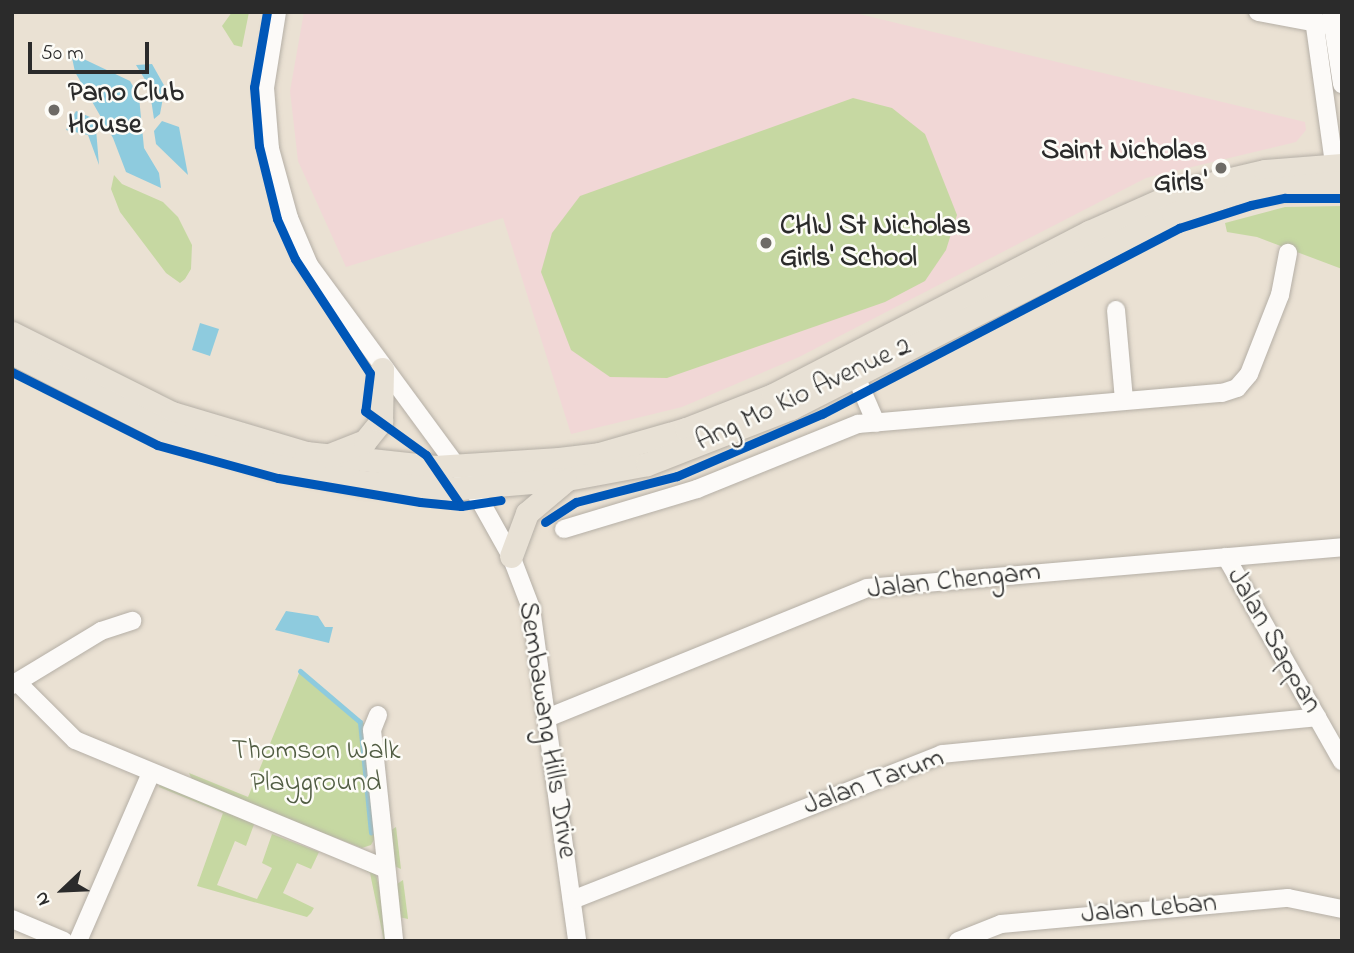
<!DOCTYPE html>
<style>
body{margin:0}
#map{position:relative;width:1354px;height:953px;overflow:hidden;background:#eae1d3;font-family:"Indie Flower",sans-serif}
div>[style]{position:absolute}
.built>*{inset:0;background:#f1d7d6}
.green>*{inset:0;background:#c6d8a2}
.water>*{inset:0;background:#8ecbde}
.stream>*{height:5px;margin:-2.5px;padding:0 2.5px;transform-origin:2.5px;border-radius:2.5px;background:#8ecbde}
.roads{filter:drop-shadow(0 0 2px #b5afa6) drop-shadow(0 0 2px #b5afa6)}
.minor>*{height:18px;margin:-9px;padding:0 9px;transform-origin:9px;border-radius:9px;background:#fcfaf8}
.major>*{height:23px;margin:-11.5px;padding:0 11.5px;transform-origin:11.5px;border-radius:11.5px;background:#e8e1d5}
.cycleway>*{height:9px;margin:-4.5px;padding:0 4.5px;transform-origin:4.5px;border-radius:4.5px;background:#0057b8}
.dots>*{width:19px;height:19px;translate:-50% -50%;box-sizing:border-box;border:4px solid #fdfcf7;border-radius:50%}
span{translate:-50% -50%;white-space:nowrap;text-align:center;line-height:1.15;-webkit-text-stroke:5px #fdfcf7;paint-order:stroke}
.poi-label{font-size:28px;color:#2b2b2b;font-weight:700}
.left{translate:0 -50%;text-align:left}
.right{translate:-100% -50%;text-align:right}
.street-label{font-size:28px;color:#2b2b2b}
.park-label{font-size:28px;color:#515d43}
.frame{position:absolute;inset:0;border:14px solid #2b2b2b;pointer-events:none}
.north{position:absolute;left:28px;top:855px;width:70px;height:70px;-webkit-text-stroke:5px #fdfcf7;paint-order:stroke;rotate:247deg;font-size:19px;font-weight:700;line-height:28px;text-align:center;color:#2b2b2b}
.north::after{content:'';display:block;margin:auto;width:24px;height:32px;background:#2b2b2b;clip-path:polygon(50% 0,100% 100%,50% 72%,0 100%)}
.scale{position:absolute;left:28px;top:42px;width:121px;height:32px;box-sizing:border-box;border:4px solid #2b2b2b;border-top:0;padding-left:9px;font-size:21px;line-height:24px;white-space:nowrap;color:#2b2b2b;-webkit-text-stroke:5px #fdfcf7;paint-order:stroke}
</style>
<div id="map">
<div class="built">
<div style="clip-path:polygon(304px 12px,851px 12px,1305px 122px,1306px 130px,1296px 142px,1146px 178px,799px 357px,682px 407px,571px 434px,503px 218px,346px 267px,298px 161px,290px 91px)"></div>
</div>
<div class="green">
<div style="clip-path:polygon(232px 12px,249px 12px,242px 47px,234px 45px,222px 26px)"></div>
<div style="clip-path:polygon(853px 98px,892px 108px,925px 134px,957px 215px,946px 250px,925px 281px,885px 302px,667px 378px,610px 377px,571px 350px,541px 272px,552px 233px,580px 196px)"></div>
<div style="clip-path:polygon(114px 175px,122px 184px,163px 202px,178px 217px,192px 245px,191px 269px,185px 279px,180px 283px,166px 273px,120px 212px,111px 189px)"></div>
<div style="clip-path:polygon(1342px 206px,1342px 269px,1257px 237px,1227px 232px,1225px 223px,1285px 207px)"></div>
<div style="clip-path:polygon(300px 671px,372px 730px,375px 838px,371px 845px,362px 848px,194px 784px,189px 773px,248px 797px)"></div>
<div style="clip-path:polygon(162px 780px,256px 819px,246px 846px,235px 841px,217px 885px,257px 899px,272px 868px,262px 863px,272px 834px,319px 852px,311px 869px,297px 863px,283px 893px,314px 908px,311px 913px,307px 917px,197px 886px,223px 813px,159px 787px)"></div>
<div style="clip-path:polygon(396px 827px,401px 869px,392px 865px,388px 832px)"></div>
<div style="clip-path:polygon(342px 858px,374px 867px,393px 941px,384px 941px,370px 873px)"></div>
<div style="clip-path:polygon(403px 880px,408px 919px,399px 917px,394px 886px)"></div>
</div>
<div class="water">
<div style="clip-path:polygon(71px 53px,130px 81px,139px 97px,144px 148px,159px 173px,161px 188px,126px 172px,113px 138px,75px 72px)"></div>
<div style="clip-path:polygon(152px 64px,165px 87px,160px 114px,154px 119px,149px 86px,136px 65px)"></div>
<div style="clip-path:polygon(76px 111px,90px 117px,96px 129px,99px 165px,88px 135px,66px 130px)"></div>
<div style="clip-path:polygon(162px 121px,179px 127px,188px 175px,156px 144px,154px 131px)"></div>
<div style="clip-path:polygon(200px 323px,219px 329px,210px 356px,192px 350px)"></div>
<div style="clip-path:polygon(286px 611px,318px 616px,325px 627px,333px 627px,329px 643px,275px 630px)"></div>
</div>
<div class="stream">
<div style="left:300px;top:671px;width:79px;rotate:40.4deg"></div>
<div style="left:360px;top:722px;width:111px;rotate:84.3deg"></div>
</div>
<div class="roads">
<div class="minor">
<div style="left:277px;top:12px;width:77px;rotate:99deg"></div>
<div style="left:265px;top:88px;width:61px;rotate:85.3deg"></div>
<div style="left:270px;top:149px;width:72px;rotate:74.6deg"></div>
<div style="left:289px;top:218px;width:51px;rotate:66.9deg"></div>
<div style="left:309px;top:265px;width:277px;rotate:53.7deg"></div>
<div style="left:473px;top:488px;width:78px;rotate:60.8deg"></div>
<div style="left:511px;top:556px;width:56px;rotate:69deg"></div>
<div style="left:531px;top:608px;width:336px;rotate:82.1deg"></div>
<div style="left:1258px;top:12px;width:76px;rotate:10.6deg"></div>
<div style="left:1313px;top:12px;width:168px;rotate:82.1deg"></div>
<div style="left:1331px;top:12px;width:73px;rotate:81.3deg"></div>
<div style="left:1116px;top:310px;width:90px;rotate:84.9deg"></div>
<div style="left:851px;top:365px;width:63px;rotate:66.7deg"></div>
<div style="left:564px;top:529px;width:139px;rotate:-16.7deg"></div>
<div style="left:697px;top:489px;width:174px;rotate:-22deg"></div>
<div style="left:858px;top:424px;width:365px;rotate:-4.9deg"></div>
<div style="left:1222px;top:393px;width:16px;rotate:-18deg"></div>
<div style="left:1237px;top:388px;width:18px;rotate:-49deg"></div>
<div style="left:1249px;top:374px;width:85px;rotate:-68.6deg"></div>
<div style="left:1280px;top:295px;width:43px;rotate:-79.2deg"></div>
<div style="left:1226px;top:557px;width:235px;rotate:60.4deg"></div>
<div style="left:17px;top:682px;width:82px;rotate:45deg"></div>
<div style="left:75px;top:740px;width:334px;rotate:22.5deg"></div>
<div style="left:12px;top:685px;width:104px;rotate:-31.2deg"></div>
<div style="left:101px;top:631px;width:33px;rotate:-18deg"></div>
<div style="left:378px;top:715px;width:16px;rotate:112deg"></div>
<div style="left:372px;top:730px;width:212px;rotate:84deg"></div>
<div style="left:547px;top:718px;width:345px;rotate:-22.1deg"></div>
<div style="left:867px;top:588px;width:477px;rotate:-4.9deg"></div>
<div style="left:572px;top:900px;width:398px;rotate:-21.5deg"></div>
<div style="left:942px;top:754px;width:377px;rotate:-5.6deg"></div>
<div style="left:12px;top:919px;width:56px;rotate:22.9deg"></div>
<div style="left:78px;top:941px;width:183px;rotate:-66.5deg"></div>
<div style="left:958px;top:941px;width:46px;rotate:-21.6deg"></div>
<div style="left:1001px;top:924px;width:288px;rotate:-5.2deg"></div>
<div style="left:1288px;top:898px;width:55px;rotate:11.5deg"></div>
</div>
<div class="major">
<div style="left:12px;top:333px;width:179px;rotate:26.6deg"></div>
<div style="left:172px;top:413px;width:140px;rotate:16.6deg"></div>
<div style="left:306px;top:453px;width:130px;rotate:6.2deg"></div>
<div style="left:435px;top:467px;width:124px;rotate:-3.7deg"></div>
<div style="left:559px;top:459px;width:40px;rotate:-7.1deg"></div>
<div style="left:599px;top:454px;width:91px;rotate:-16deg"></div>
<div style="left:686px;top:429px;width:93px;rotate:-21.3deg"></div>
<div style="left:773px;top:395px;width:356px;rotate:-27.3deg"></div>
<div style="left:1089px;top:232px;width:104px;rotate:-23.9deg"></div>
<div style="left:1184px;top:190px;width:83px;rotate:-13.2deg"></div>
<div style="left:1265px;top:171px;width:77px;rotate:-4.5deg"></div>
<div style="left:12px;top:353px;width:172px;rotate:27deg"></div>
<div style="left:165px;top:431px;width:108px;rotate:17.8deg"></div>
<div style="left:268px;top:464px;width:96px;rotate:10.8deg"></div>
<div style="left:362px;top:482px;width:88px;rotate:4.5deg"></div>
<div style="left:450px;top:489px;width:117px;rotate:-4.9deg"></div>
<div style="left:567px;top:479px;width:81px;rotate:-10.6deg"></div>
<div style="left:647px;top:464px;width:155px;rotate:-21.3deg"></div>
<div style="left:791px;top:408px;width:428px;rotate:-26.9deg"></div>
<div style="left:1173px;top:214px;width:65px;rotate:-18.7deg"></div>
<div style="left:1235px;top:193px;width:108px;rotate:-5.9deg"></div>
<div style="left:327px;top:456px;width:41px;rotate:-21.5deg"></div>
<div style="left:365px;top:441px;width:26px;rotate:-51deg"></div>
<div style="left:381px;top:421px;width:52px;rotate:-88.9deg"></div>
<div style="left:511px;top:556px;width:46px;rotate:-69.6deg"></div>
<div style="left:527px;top:513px;width:50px;rotate:-40.1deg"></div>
</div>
</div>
<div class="cycleway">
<div style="left:267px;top:12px;width:76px;rotate:99.8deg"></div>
<div style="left:254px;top:87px;width:59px;rotate:85.2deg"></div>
<div style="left:259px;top:146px;width:75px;rotate:76.1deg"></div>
<div style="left:277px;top:219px;width:44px;rotate:65.8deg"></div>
<div style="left:295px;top:259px;width:136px;rotate:56.7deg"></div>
<div style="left:370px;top:373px;width:38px;rotate:97deg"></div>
<div style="left:365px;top:411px;width:75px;rotate:35.8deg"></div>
<div style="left:426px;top:455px;width:62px;rotate:55.5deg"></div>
<div style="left:12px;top:372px;width:162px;rotate:26.7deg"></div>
<div style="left:157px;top:445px;width:125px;rotate:15.3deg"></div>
<div style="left:278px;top:478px;width:144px;rotate:9.6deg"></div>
<div style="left:420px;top:502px;width:41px;rotate:5.6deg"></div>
<div style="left:461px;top:506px;width:40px;rotate:-8.5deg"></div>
<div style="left:545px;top:522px;width:37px;rotate:-33deg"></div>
<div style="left:576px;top:502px;width:104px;rotate:-14.4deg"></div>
<div style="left:677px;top:476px;width:158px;rotate:-23.2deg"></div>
<div style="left:822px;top:414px;width:403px;rotate:-27.5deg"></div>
<div style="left:1179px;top:228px;width:76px;rotate:-17.7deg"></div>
<div style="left:1251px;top:205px;width:35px;rotate:-12deg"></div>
<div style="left:1285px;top:198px;width:57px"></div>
</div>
<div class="dots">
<div style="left:54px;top:110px;background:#6e6b66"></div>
<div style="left:1221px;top:168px;background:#6e6b66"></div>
<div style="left:766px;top:243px;background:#6e6b66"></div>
</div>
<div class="poi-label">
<span class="left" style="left:68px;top:110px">Pano Club<br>House</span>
<span class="right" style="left:1207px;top:168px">Saint Nicholas<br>Girls'</span>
<span class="left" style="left:780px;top:243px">CHIJ St Nicholas<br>Girls' School</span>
</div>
<div class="street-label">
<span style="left:804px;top:395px;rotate:-25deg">Ang Mo Kio Avenue 2</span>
<span style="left:954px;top:582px;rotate:-6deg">Jalan Chengam</span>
<span style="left:1273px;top:641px;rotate:60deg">Jalan Sappan</span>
<span style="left:546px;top:730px;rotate:81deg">Sembawang Hills Drive</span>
<span style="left:874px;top:783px;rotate:-20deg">Jalan Tarum</span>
<span style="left:1149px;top:910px;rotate:-5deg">Jalan Leban</span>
</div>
<div class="park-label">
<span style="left:316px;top:768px">Thomson Walk<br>Playground</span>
</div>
<div class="frame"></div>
<div class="north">N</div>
<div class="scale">50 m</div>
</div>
